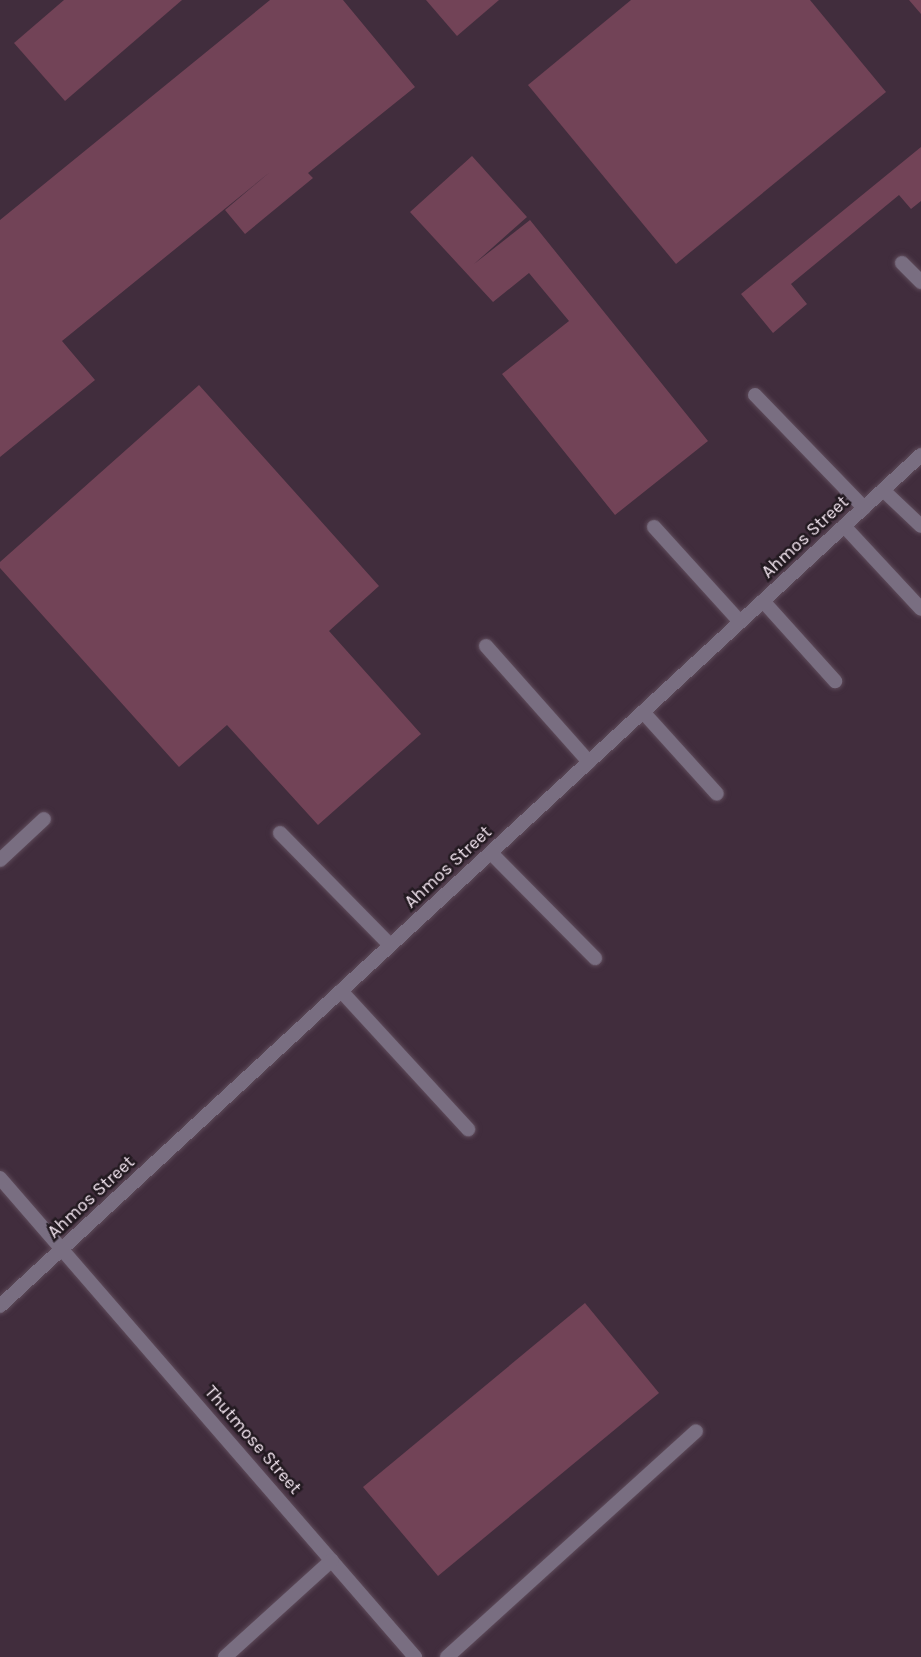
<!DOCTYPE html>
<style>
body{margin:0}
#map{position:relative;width:921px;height:1657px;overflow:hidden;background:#412d3d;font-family:Karla,sans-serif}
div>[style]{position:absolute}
.building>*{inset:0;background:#724357}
.roads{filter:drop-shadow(0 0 2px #5e4b5a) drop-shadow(0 0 2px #5e4b5a)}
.service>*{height:14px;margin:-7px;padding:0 7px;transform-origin:7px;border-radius:7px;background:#796e81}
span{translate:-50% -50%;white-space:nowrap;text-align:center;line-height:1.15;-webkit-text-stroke:5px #221920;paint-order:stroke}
.street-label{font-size:18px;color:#f5e7f2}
</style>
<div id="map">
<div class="building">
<div style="clip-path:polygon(64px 0,182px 0,65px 101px,14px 43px)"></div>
<div style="clip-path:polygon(270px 0,343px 0,415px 87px,308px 173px,313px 178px,245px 234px,225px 210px,270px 172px,62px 341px,95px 380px,0 457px,0 220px)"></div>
<div style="clip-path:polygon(426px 0,499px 0,457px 36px)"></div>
<div style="clip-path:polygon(631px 0,810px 0,886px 92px,676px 264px,528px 85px)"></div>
<div style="clip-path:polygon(909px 0,921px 0,921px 14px)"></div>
<div style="clip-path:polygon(921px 147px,921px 201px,911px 209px,899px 195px,791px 284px,807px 304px,773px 333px,741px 294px)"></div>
<div style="clip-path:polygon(472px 156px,527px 217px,474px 264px,530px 220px,708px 441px,615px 515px,502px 374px,569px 321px,529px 273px,493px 302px,410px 212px)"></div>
<div style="clip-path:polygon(199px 385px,379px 586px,329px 631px,421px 734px,318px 825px,227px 725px,179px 767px,0 568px,0 562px)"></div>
<div style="clip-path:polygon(585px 1303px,659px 1393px,438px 1576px,363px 1487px)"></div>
</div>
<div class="roads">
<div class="service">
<div style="left:902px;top:263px;width:27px;rotate:45deg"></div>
<div style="left:755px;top:395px;width:157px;rotate:46deg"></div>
<div style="left:883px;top:490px;width:52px;rotate:43.5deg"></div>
<div style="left:844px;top:526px;width:113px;rotate:47.1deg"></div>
<div style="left:654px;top:527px;width:128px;rotate:47.8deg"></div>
<div style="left:763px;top:601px;width:108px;rotate:48deg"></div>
<div style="left:486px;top:646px;width:155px;rotate:48.4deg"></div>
<div style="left:643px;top:712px;width:110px;rotate:47.9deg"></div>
<div style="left:280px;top:833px;width:157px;rotate:45.5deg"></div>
<div style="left:491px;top:853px;width:148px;rotate:45.3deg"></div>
<div style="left:0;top:860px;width:60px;rotate:-43deg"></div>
<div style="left:341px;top:991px;width:188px;rotate:47.4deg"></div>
<div style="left:0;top:1178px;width:634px;rotate:49.09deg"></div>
<div style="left:0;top:1306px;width:1254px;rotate:-42.74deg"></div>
<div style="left:225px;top:1657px;width:144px;rotate:-42.2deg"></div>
<div style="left:447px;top:1657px;width:336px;rotate:-42.2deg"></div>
</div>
</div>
<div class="street-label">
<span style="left:805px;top:537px;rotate:-43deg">Ahmos Street</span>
<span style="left:448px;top:867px;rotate:-43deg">Ahmos Street</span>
<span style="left:91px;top:1197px;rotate:-43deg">Ahmos Street</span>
<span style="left:253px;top:1440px;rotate:49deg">Thutmose Street</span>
</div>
</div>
